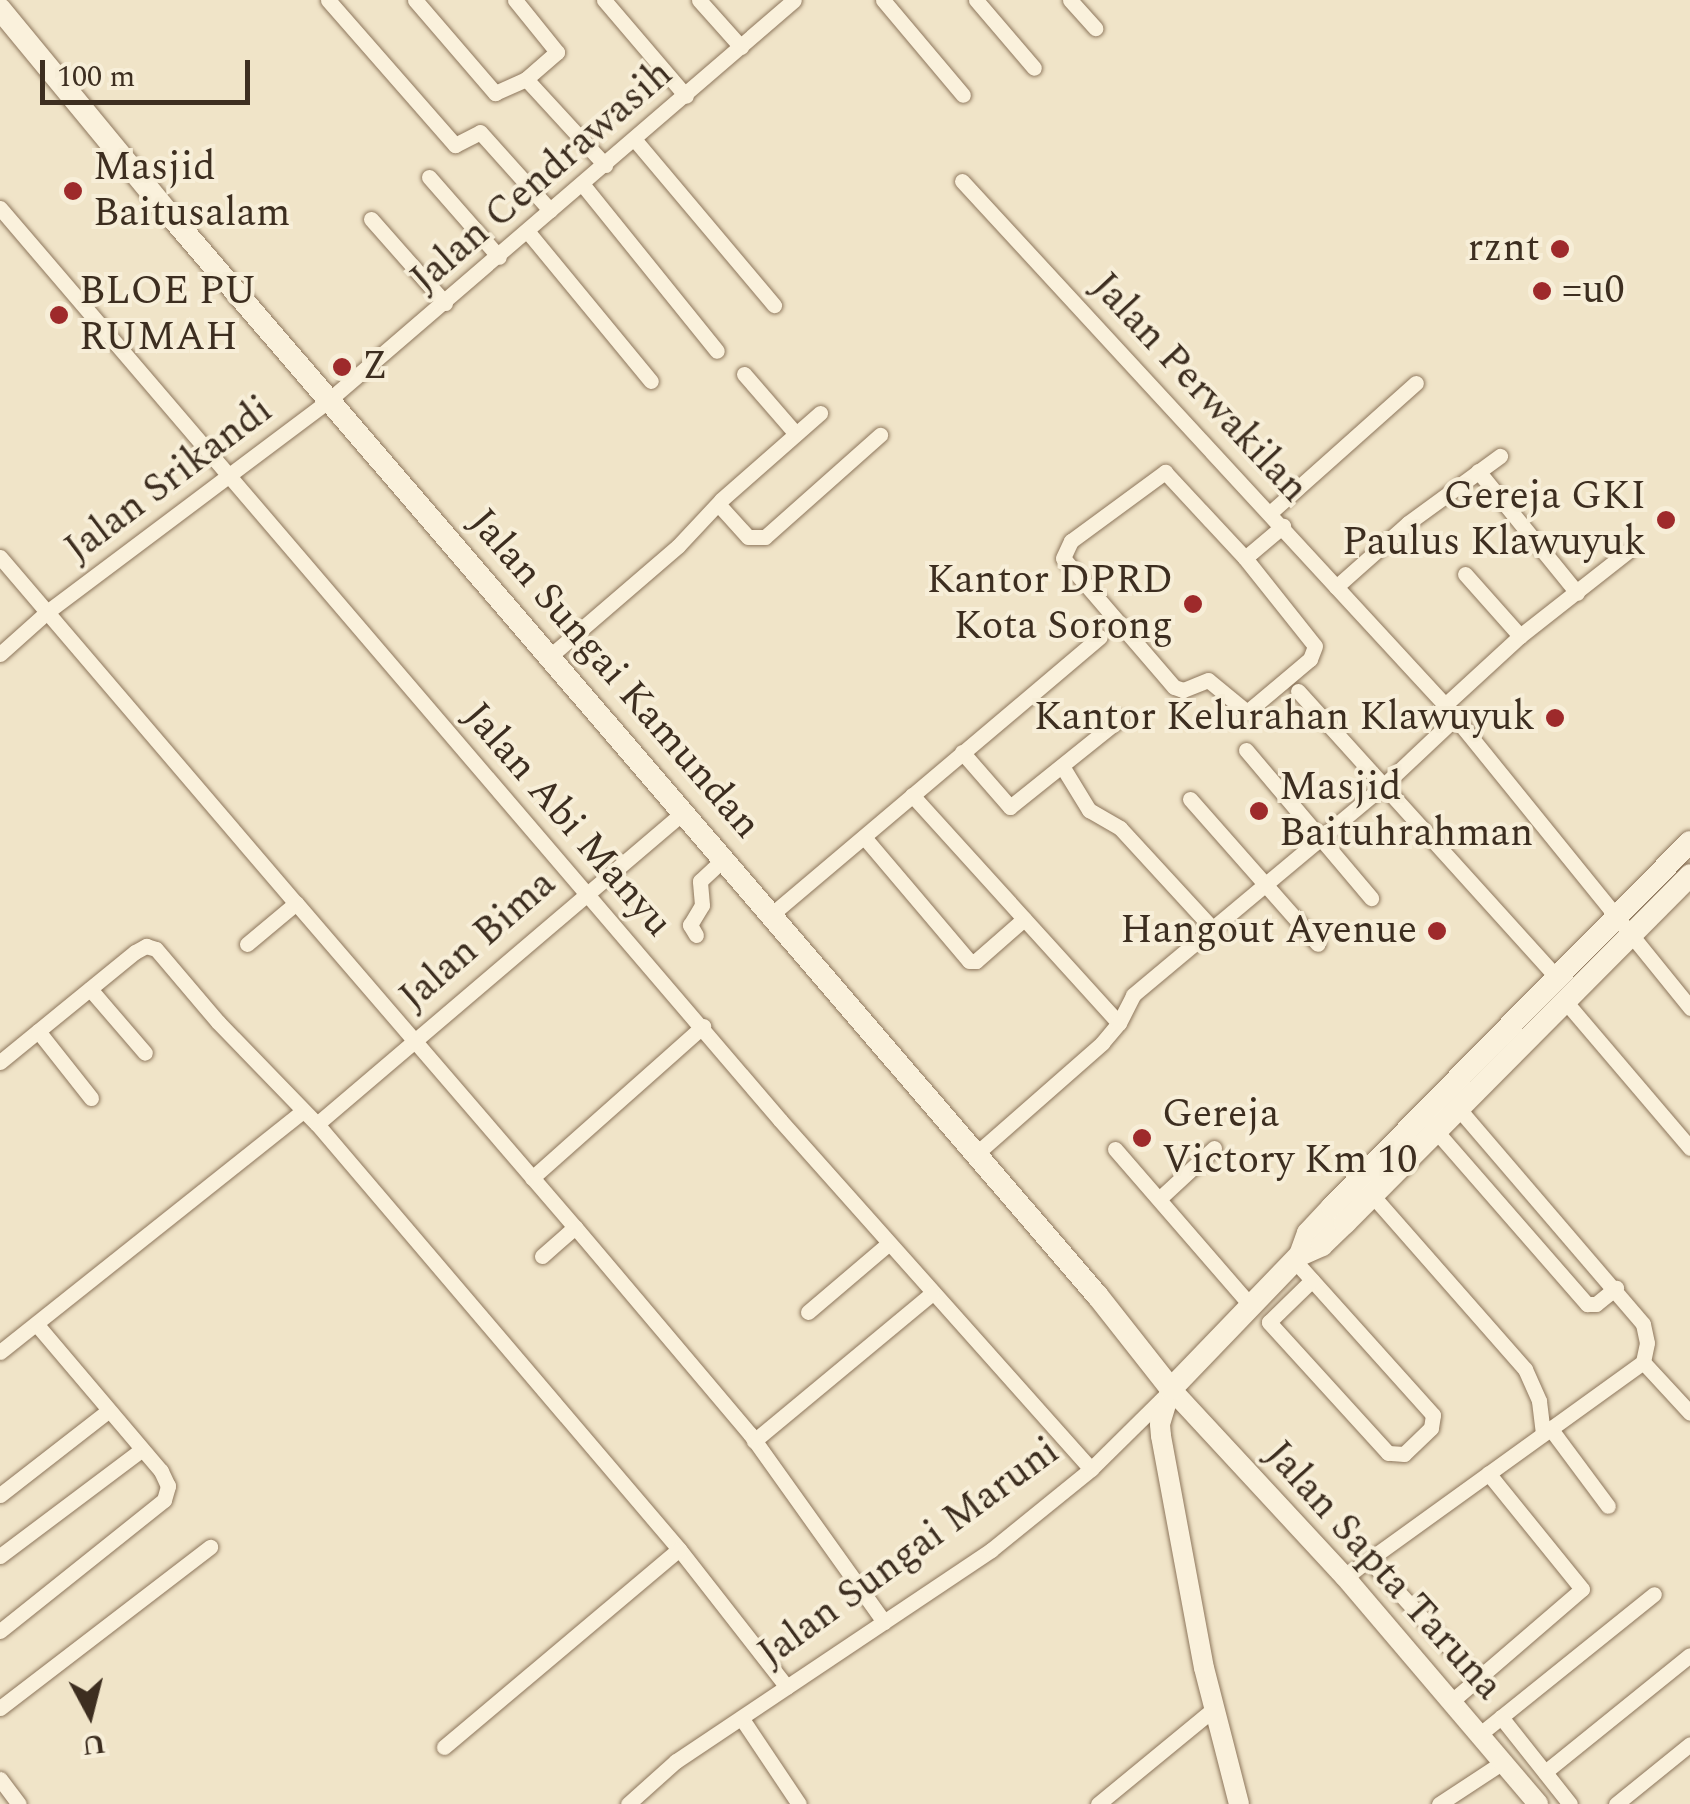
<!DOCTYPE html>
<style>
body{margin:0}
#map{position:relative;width:1690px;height:1804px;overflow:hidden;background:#f0e4c8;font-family:Spectral,serif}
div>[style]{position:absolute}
.roads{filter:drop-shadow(0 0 2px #8d765c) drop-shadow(0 0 2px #8d765c)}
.minor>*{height:15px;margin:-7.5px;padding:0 7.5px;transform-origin:7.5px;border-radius:7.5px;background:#faf1dc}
.tertiary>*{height:20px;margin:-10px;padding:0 10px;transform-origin:10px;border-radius:10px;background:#faf1dc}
.secondary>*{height:22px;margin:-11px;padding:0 11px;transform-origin:11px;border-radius:11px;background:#faf1dc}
.dots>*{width:28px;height:28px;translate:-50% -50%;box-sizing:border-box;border:5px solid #f7eed8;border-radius:50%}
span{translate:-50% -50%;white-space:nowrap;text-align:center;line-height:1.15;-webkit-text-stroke:8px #f7eed8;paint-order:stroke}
.poi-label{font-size:40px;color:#3d2e20}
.left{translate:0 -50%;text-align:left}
.right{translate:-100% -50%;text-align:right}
.street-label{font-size:40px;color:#3d2e20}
.north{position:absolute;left:40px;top:1664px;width:100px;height:100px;-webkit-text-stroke:8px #f7eed8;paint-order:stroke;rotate:173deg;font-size:28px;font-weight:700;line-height:40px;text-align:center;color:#3d2e20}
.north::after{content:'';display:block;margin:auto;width:35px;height:45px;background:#3d2e20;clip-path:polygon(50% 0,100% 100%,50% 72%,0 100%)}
.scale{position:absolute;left:40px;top:60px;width:210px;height:45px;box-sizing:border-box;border:5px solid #3d2e20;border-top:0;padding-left:12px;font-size:30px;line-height:35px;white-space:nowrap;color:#3d2e20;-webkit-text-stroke:8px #f7eed8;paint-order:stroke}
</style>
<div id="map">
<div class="roads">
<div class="minor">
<div style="left:328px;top:0;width:193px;rotate:48.8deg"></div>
<div style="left:455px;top:145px;width:28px;rotate:-27deg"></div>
<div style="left:480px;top:132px;width:105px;rotate:48.1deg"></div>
<div style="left:415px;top:0;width:123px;rotate:49.3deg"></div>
<div style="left:495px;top:93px;width:34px;rotate:-24deg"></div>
<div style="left:515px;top:0;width:67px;rotate:51.1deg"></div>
<div style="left:557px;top:52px;width:41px;rotate:138.9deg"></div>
<div style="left:526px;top:79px;width:117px;rotate:47.4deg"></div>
<div style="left:604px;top:0;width:126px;rotate:49.5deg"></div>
<div style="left:699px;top:0;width:63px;rotate:48.2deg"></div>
<div style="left:883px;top:0;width:124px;rotate:49.9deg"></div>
<div style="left:976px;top:0;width:89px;rotate:49.5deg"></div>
<div style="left:1070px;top:0;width:38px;rotate:48deg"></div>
<div style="left:635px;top:140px;width:216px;rotate:49.9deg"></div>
<div style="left:429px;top:177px;width:106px;rotate:48.8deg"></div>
<div style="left:962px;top:181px;width:713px;rotate:47.33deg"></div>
<div style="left:1445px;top:705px;width:390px;rotate:51deg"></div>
<div style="left:583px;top:185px;width:213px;rotate:51.1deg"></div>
<div style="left:0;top:208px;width:1200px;rotate:49.46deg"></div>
<div style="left:780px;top:1120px;width:467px;rotate:48.3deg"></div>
<div style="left:371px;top:219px;width:112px;rotate:48.6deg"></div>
<div style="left:528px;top:232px;width:193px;rotate:50.5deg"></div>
<div style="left:744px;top:374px;width:79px;rotate:49.1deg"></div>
<div style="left:1478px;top:471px;width:157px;rotate:50.9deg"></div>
<div style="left:1165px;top:472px;width:117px;rotate:47.1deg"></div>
<div style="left:1245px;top:558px;width:112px;rotate:51.5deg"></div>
<div style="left:1315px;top:646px;width:14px;rotate:111deg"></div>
<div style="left:1310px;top:659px;width:82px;rotate:139.9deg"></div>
<div style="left:1247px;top:712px;width:50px;rotate:-140.6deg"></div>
<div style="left:1208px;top:680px;width:27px;rotate:158deg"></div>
<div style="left:1183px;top:690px;width:9px;rotate:-162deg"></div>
<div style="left:1174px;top:687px;width:170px;rotate:-130.7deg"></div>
<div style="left:1063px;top:558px;width:19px;rotate:-65deg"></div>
<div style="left:1071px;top:541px;width:117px;rotate:-36.3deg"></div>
<div style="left:719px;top:505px;width:43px;rotate:47.8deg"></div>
<div style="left:748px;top:537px;width:17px"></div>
<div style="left:765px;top:537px;width:154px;rotate:-41.6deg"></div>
<div style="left:1271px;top:512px;width:194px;rotate:-41.7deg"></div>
<div style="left:0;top:557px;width:455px;rotate:49.5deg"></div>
<div style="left:1245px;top:558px;width:50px;rotate:-40.1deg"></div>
<div style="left:1465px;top:574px;width:83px;rotate:48.4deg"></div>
<div style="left:1336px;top:587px;width:96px;rotate:-41.6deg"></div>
<div style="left:1408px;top:523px;width:114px;rotate:-36.1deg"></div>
<div style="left:0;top:654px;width:63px;rotate:-41.8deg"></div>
<div style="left:47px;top:612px;width:353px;rotate:-36.9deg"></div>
<div style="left:329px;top:400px;width:613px;rotate:-40.7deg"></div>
<div style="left:549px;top:657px;width:170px;rotate:-40.7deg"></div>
<div style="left:678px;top:546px;width:63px;rotate:-46.9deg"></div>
<div style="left:721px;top:500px;width:132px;rotate:-41.3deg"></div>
<div style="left:1298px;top:691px;width:388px;rotate:47.9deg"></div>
<div style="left:1445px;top:705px;width:102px;rotate:-42.6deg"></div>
<div style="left:1520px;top:636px;width:137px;rotate:-38.2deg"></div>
<div style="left:1246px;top:750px;width:194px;rotate:49.8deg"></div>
<div style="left:962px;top:752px;width:73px;rotate:48.9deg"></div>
<div style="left:1010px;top:807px;width:142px;rotate:-38.7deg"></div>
<div style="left:1062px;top:766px;width:52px;rotate:58.5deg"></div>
<div style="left:1089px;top:810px;width:36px;rotate:30deg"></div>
<div style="left:1120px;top:828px;width:136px;rotate:47.4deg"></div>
<div style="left:912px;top:795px;width:308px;rotate:47.8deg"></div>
<div style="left:1190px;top:799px;width:193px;rotate:48.6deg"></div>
<div style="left:864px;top:837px;width:162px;rotate:49.7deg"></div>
<div style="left:969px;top:961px;width:7px"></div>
<div style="left:976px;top:961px;width:64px;rotate:-41.2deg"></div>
<div style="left:772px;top:914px;width:429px;rotate:-40.2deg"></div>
<div style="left:696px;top:935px;width:12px;rotate:-121deg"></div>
<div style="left:690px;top:925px;width:23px;rotate:-59deg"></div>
<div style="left:702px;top:905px;width:24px;rotate:-95deg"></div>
<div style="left:700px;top:881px;width:33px;rotate:-43deg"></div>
<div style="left:247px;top:944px;width:64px;rotate:-39.9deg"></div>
<div style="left:296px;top:903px;width:428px;rotate:49.3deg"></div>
<div style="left:575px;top:1227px;width:44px;rotate:138.7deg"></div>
<div style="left:90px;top:989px;width:84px;rotate:49.3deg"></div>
<div style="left:1565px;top:1001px;width:193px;rotate:49.6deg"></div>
<div style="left:0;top:1062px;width:49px;rotate:-39.2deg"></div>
<div style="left:91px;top:1098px;width:85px;rotate:-128.3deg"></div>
<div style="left:38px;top:1031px;width:125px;rotate:-39.2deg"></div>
<div style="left:135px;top:952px;width:13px;rotate:-29deg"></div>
<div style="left:146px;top:946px;width:10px;rotate:17deg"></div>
<div style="left:156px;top:949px;width:96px;rotate:49.7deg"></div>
<div style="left:218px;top:1022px;width:142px;rotate:45.9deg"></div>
<div style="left:317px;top:1124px;width:558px;rotate:49.58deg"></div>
<div style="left:679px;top:1549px;width:175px;rotate:52deg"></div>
<div style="left:1458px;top:1108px;width:284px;rotate:49.4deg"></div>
<div style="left:1643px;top:1324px;width:19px;rotate:78deg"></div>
<div style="left:1647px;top:1343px;width:19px;rotate:102deg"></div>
<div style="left:317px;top:1124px;width:481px;rotate:-40.4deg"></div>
<div style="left:1436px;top:1131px;width:230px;rotate:48.9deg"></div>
<div style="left:1587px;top:1304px;width:9px"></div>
<div style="left:1596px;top:1304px;width:26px;rotate:-39deg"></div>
<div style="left:1115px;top:1149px;width:206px;rotate:49.1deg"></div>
<div style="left:977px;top:1153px;width:167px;rotate:-41.3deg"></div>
<div style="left:1102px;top:1043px;width:26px;rotate:-50deg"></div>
<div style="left:1119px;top:1023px;width:31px;rotate:-63deg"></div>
<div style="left:1133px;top:995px;width:327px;rotate:-39.9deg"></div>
<div style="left:1384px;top:785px;width:95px;rotate:-43.3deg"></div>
<div style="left:532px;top:1178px;width:229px;rotate:-41.6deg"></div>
<div style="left:1372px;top:1195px;width:232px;rotate:48.7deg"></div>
<div style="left:1525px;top:1369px;width:35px;rotate:66deg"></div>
<div style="left:1539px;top:1401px;width:32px;rotate:83deg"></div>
<div style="left:1159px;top:1199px;width:75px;rotate:-42.8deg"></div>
<div style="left:575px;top:1227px;width:271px;rotate:49.8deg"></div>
<div style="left:750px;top:1434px;width:231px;rotate:54.5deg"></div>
<div style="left:1294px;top:1260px;width:208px;rotate:48.1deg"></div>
<div style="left:1433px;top:1415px;width:13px;rotate:99deg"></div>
<div style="left:1431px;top:1428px;width:37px;rotate:136deg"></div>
<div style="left:1404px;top:1454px;width:16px;rotate:-176deg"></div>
<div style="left:1388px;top:1453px;width:177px;rotate:-132.3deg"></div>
<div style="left:1269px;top:1322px;width:60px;rotate:-44.3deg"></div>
<div style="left:808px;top:1312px;width:105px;rotate:-40.4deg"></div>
<div style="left:0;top:1352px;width:387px;rotate:-38.5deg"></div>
<div style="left:1550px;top:1428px;width:97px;rotate:53.4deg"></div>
<div style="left:754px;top:1441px;width:231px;rotate:-39.7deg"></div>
<div style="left:0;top:1495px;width:137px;rotate:-37.9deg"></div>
<div style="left:0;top:1556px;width:176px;rotate:-36.9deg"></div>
<div style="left:1369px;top:1560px;width:161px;rotate:47.5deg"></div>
<div style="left:1345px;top:1577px;width:367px;rotate:-35.8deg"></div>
<div style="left:1643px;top:1362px;width:69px;rotate:47.3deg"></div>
<div style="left:0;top:1631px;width:210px;rotate:-38.6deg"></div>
<div style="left:164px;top:1500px;width:15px;rotate:-74deg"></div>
<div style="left:168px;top:1486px;width:17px;rotate:-115deg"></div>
<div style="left:161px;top:1471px;width:192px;rotate:-130.3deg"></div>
<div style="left:1453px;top:1700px;width:170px;rotate:-40.7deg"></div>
<div style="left:1582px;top:1589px;width:149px;rotate:-129deg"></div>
<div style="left:0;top:1708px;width:265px;rotate:-37.5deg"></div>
<div style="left:1501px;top:1717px;width:111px;rotate:51.6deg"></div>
<div style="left:742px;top:1719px;width:102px;rotate:56.2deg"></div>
<div style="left:1480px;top:1734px;width:223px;rotate:-38.8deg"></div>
<div style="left:444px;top:1747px;width:307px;rotate:-40.1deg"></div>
<div style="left:1545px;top:1772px;width:186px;rotate:-38.9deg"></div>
<div style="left:0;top:1779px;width:31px;rotate:53deg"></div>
<div style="left:628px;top:1804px;width:64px;rotate:-41.9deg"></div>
<div style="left:676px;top:1761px;width:379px;rotate:-33.8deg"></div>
<div style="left:991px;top:1550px;width:129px;rotate:-39deg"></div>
<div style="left:1091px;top:1469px;width:104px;rotate:-44.6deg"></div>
<div style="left:1098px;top:1804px;width:151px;rotate:-39.4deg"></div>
<div style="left:1439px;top:1804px;width:77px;rotate:-33.3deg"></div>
<div style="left:1616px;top:1804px;width:95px;rotate:-39deg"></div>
</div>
<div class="tertiary">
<div style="left:1239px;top:1804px;width:140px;rotate:-104.4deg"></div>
<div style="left:1204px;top:1668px;width:236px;rotate:-100.5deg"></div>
<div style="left:1161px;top:1436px;width:12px;rotate:-95deg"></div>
<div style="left:1160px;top:1424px;width:37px;rotate:-73deg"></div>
<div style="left:1171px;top:1389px;width:256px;rotate:47.2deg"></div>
<div style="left:1345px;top:1577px;width:298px;rotate:49.6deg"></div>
</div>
<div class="secondary">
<div style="left:0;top:9px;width:266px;rotate:50.5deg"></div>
<div style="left:169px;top:214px;width:1425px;rotate:49.36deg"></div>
<div style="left:1097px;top:1295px;width:120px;rotate:51.8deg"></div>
<div style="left:1171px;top:1389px;width:186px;rotate:-46.1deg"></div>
<div style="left:1300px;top:1255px;width:23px;rotate:-70deg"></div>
<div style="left:1308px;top:1233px;width:35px;rotate:-47deg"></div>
<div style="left:1332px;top:1207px;width:511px;rotate:-45.55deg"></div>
<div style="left:1300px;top:1255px;width:24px;rotate:-24deg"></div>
<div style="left:1322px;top:1245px;width:32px;rotate:-44deg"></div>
<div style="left:1345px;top:1223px;width:490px;rotate:-45.2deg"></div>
</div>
</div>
<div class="dots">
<div style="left:73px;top:191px;background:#9e2a2b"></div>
<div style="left:1560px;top:249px;background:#9e2a2b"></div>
<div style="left:1542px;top:291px;background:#9e2a2b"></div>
<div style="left:59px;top:315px;background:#9e2a2b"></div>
<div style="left:342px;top:367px;background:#9e2a2b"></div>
<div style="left:1666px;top:520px;background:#9e2a2b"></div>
<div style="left:1193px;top:604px;background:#9e2a2b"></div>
<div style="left:1555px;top:718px;background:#9e2a2b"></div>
<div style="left:1259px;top:811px;background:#9e2a2b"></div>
<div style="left:1437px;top:931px;background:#9e2a2b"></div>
<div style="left:1142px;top:1138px;background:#9e2a2b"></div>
</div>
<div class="poi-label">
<span class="left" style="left:93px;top:191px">Masjid<br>Baitusalam</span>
<span class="right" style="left:1540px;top:249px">rznt</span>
<span class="left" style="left:1562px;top:291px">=u0</span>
<span class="left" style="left:79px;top:315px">BLOE PU<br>RUMAH</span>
<span class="left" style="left:362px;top:367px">Z</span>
<span class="right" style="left:1646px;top:520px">Gereja GKI<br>Paulus Klawuyuk</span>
<span class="right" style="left:1173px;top:604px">Kantor DPRD<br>Kota Sorong</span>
<span class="right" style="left:1535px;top:718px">Kantor Kelurahan Klawuyuk</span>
<span class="left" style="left:1279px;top:811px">Masjid<br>Baituhrahman</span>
<span class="right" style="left:1417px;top:931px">Hangout Avenue</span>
<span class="left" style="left:1162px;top:1138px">Gereja<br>Victory Km 10</span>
</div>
<div class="street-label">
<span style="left:542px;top:177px;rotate:-41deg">Jalan Cendrawasih</span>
<span style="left:1199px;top:388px;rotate:47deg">Jalan Perwakilan</span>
<span style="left:169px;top:480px;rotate:-37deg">Jalan Srikandi</span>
<span style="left:614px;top:674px;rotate:49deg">Jalan Sungai Kamundan</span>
<span style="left:567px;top:820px;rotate:49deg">Jalan Abi Manyu</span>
<span style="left:478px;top:941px;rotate:-41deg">Jalan Bima</span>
<span style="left:909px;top:1553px;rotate:-36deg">Jalan Sungai Maruni</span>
<span style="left:1383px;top:1571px;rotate:48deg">Jalan Sapta Taruna</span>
</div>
<div class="north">U</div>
<div class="scale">100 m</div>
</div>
